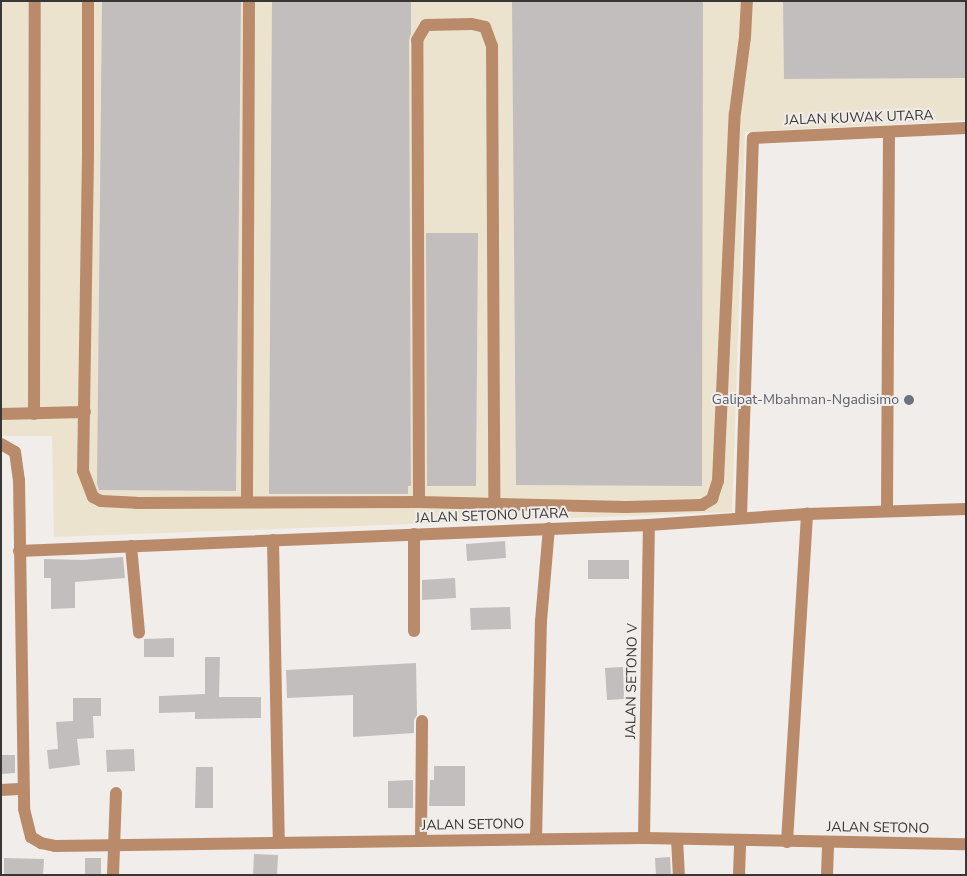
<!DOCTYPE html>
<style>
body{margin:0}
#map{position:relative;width:967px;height:876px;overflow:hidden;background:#f0edea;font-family:"Nunito Sans",sans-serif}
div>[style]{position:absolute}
.industrial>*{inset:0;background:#ece3ce}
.building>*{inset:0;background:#c2bebd}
.minor>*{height:12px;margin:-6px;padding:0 6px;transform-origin:6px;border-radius:6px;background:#b98b6b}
.dots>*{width:14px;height:14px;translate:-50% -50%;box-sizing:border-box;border:2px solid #f0edea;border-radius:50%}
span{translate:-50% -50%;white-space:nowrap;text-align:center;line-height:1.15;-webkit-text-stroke:4px #f0edea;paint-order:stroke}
.street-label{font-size:14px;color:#393736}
.worship-label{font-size:14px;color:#5b616d}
.right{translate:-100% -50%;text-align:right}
.frame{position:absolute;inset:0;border:2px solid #393736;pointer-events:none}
</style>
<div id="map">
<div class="industrial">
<div style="clip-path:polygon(1px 1px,966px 1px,966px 120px,745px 132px,732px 512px,54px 537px,52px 436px,1px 436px)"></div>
</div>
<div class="building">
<div style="clip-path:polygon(102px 1px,241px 1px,236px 491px,99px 490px,97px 484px)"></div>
<div style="clip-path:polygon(272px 1px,411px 1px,411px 34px,409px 40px,411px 486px,408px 486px,408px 494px,269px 494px)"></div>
<div style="clip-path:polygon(512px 1px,703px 1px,702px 486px,516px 485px)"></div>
<div style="clip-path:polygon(783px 1px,966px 1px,966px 78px,784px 79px)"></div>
<div style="clip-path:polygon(426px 233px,478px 233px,476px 486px,427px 486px)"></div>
<div style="clip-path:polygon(505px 541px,506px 558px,467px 561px,466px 544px)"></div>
<div style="clip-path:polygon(123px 557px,125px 578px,75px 582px,75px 608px,51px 609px,51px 578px,44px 578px,44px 559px,82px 560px)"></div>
<div style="clip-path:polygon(588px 560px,629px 560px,629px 579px,588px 579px)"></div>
<div style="clip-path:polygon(455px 578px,456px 598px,422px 600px,422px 580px)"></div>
<div style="clip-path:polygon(510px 607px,511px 629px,471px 630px,470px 608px)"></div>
<div style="clip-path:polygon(174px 638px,174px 657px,144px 657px,144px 639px)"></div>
<div style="clip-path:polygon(205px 657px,220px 657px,219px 697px,261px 697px,261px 718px,195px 719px,195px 712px,159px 713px,159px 696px,205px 694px)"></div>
<div style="clip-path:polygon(416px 663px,417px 715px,414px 720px,414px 733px,353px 737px,353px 695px,287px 698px,286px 670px)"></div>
<div style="clip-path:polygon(623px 667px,624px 699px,607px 700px,605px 668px)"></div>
<div style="clip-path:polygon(73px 698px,101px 698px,101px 716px,93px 716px,94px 738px,77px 739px,80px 765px,49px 769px,47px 750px,58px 749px,56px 722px,73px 721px)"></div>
<div style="clip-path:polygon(134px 749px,135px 771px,107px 772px,106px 750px)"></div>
<div style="clip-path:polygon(1px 755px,15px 755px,15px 773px,1px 774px)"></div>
<div style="clip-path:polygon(434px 766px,465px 766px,465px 806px,429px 806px,430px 780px,434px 780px)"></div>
<div style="clip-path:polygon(196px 767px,213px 767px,213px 808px,195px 808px)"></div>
<div style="clip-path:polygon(413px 780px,413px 808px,388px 808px,388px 781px)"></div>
<div style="clip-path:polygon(254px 854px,278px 855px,277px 875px,253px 875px)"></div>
<div style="clip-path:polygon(670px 857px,671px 875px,656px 875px,655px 858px)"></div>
<div style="clip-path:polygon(4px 858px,44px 859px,43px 875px,4px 875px)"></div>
<div style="clip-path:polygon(85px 858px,101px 858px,101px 875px,85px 875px)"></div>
</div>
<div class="minor">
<div style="left:88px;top:1px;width:155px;rotate:90deg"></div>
<div style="left:88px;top:156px;width:315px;rotate:90.9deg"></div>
<div style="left:83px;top:471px;width:28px;rotate:69deg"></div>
<div style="left:93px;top:497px;width:9px;rotate:27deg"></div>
<div style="left:101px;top:501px;width:35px;rotate:3deg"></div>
<div style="left:136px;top:503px;width:283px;rotate:-0.2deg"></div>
<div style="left:419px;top:502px;width:207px;rotate:1.4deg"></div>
<div style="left:626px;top:507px;width:76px;rotate:-1.5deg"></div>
<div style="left:702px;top:505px;width:12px;rotate:-31deg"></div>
<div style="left:712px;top:499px;width:19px;rotate:-72deg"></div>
<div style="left:718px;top:481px;width:368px;rotate:-87.4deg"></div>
<div style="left:735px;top:113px;width:77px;rotate:-82.5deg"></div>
<div style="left:745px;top:37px;width:36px;rotate:-87deg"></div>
<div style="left:1px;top:414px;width:84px;rotate:-1.4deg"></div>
<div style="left:34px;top:414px;width:413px;rotate:-89.9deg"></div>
<div style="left:1px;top:444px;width:16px;rotate:30deg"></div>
<div style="left:15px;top:452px;width:28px;rotate:82deg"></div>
<div style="left:19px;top:480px;width:329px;rotate:89.1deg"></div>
<div style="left:24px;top:809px;width:29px;rotate:76deg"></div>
<div style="left:31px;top:837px;width:12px;rotate:31deg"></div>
<div style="left:41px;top:843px;width:14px;rotate:12deg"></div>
<div style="left:55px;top:846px;width:589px;rotate:-0.78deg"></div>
<div style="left:644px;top:838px;width:322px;rotate:1.1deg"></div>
<div style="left:247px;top:501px;width:500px;rotate:-89.77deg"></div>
<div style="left:419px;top:502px;width:462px;rotate:-90.2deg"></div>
<div style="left:417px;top:40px;width:17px;rotate:-59deg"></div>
<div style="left:426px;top:25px;width:46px;rotate:-1.2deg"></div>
<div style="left:472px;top:24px;width:13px;rotate:13deg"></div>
<div style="left:485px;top:27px;width:20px;rotate:70deg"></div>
<div style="left:492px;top:46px;width:458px;rotate:89.7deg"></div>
<div style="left:887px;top:511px;width:379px;rotate:-89.7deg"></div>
<div style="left:741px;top:517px;width:379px;rotate:-88.2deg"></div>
<div style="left:753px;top:138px;width:213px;rotate:-2.7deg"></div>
<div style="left:273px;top:540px;width:302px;rotate:88.9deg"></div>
<div style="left:131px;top:546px;width:87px;rotate:84.7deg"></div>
<div style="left:19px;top:551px;width:631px;rotate:-2.36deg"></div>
<div style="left:649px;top:525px;width:158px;rotate:-4deg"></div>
<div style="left:807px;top:514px;width:159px;rotate:-1.8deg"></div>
<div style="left:414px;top:631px;width:97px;rotate:-90deg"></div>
<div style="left:1px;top:790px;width:22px;rotate:-3deg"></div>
<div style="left:644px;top:838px;width:313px;rotate:-89.1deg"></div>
<div style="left:536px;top:839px;width:218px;rotate:-88.7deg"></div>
<div style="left:541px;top:621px;width:93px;rotate:-85.1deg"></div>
<div style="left:677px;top:839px;width:36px;rotate:87deg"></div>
<div style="left:421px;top:841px;width:120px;rotate:-89.5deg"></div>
<div style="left:787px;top:842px;width:329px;rotate:-86.5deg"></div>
<div style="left:113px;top:875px;width:82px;rotate:-87.9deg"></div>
<div style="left:739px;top:875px;width:34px;rotate:-88deg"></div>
<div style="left:827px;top:875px;width:33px;rotate:-88deg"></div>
</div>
<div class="dots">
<div style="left:909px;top:400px;background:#6b7280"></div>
</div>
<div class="street-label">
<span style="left:859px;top:118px;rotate:-2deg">JALAN KUWAK UTARA</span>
<span style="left:492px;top:516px;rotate:-2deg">JALAN SETONO UTARA</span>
<span style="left:632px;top:681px;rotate:-89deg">JALAN SETONO V</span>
<span style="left:473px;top:825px;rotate:-1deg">JALAN SETONO</span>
<span style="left:878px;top:828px;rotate:1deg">JALAN SETONO</span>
</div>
<div class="worship-label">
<span class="right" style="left:899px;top:400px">Galipat-Mbahman-Ngadisimo</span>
</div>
<div class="frame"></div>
</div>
